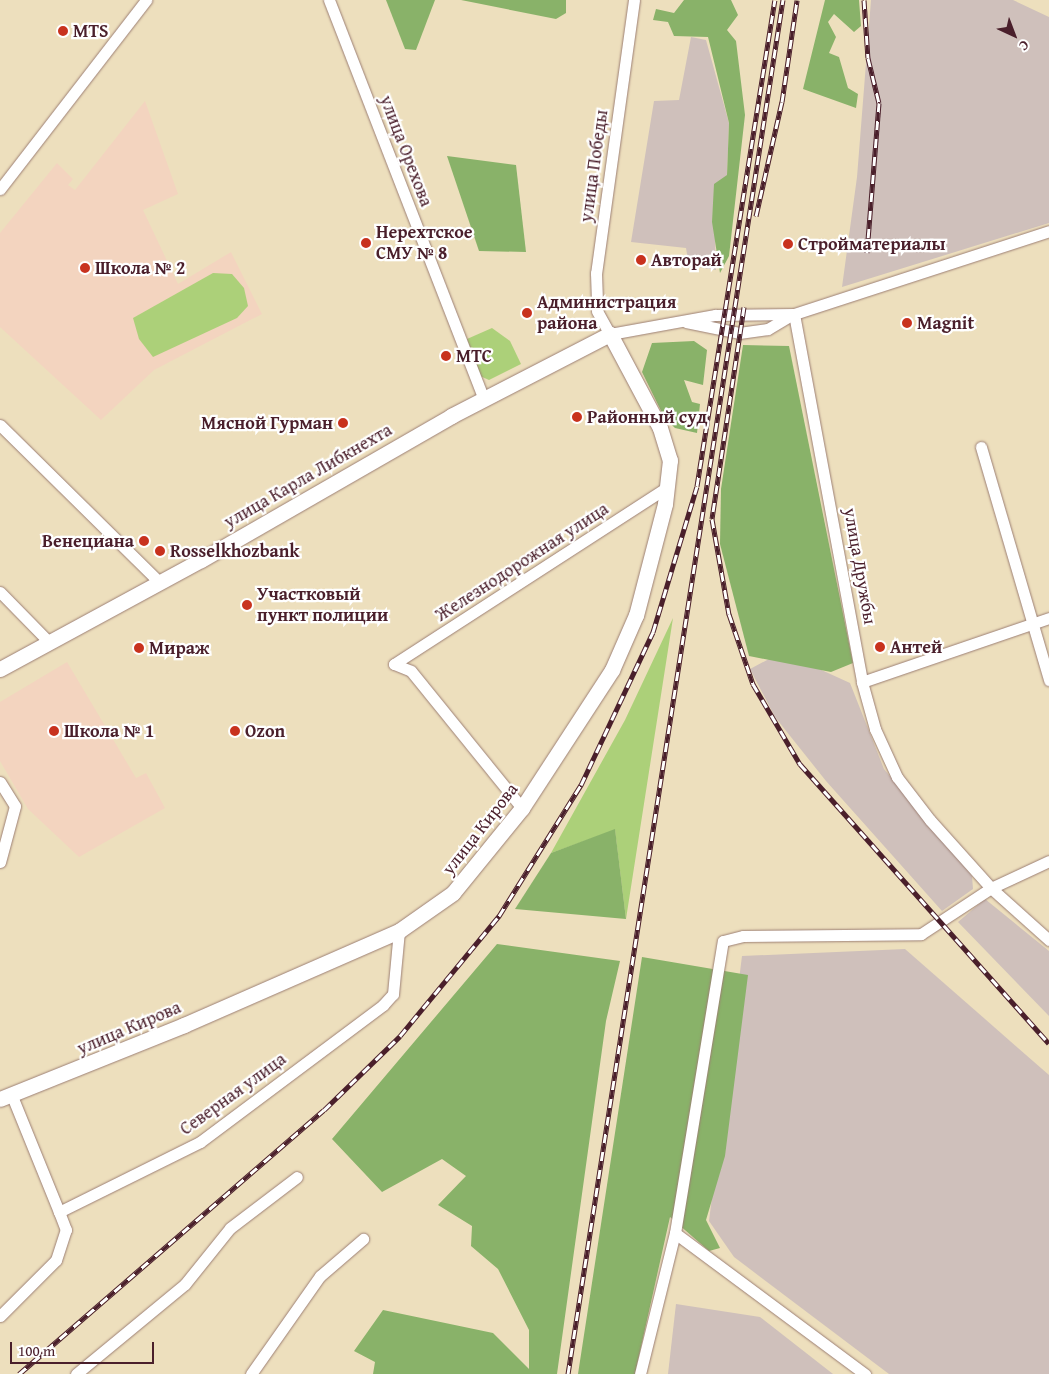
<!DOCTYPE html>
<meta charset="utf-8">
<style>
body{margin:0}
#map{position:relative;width:1049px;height:1374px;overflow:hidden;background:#eddfbd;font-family:"Gentium Book Plus",serif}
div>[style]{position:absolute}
.built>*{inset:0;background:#f3d4bf}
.industrial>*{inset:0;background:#cfc0bb}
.green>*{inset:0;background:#acd079}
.forest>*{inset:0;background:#89b269}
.roads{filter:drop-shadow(0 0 1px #9c7f74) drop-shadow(0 0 1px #9c7f74)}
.minor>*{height:11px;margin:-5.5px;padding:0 5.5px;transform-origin:5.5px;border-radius:5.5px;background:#fff}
.major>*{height:15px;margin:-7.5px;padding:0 7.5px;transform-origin:7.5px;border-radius:7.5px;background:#fff}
.rail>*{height:5px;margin-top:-2.5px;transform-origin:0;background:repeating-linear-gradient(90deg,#fff 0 9px,#4a1f2b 0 18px);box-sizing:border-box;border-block:1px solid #4a1f2b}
.dots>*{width:14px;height:14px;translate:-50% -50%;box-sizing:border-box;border:2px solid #fff;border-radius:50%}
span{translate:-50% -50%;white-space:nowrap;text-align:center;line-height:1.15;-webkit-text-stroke:4.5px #fff;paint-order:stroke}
.poi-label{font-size:18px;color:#4a1f2b;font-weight:700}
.left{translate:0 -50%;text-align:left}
.right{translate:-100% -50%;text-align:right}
.street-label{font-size:18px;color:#4a1f2b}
.north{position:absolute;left:989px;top:10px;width:50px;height:50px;-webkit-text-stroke:4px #fff;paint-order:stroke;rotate:137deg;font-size:14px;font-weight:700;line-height:20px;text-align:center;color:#4a1f2b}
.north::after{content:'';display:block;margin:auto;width:18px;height:22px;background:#4a1f2b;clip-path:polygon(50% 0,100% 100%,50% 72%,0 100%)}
.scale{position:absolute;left:10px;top:1342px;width:144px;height:22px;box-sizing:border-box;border:2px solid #4a1f2b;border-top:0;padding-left:6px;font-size:15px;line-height:18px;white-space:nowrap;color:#4a1f2b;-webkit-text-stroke:4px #fff;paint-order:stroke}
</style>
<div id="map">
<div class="built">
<div style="clip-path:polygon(145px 101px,178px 194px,143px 210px,178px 284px,231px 252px,262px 314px,154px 370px,101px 420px,0 327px,0 233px,57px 163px,73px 179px,68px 185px,75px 190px)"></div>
<div style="clip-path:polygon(67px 662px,136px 778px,146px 773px,165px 808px,79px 857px,28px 809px,0 761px,0 702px)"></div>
</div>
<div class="industrial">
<div style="clip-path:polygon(871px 0,1013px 0,1049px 17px,1049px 223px,842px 287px,857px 177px)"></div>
<div style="clip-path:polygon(691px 37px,706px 40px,729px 123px,727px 175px,715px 236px,716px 270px,689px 266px,686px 248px,631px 242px,654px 101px,679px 100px)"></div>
<div style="clip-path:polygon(782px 652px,850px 683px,884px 769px,972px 876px,973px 889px,942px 911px,826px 781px,775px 717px,750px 669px)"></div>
<div style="clip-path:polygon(985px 899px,1049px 951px,1049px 1016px,958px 922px)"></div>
<div style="clip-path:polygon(905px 949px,1049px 1075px,1049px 1374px,889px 1374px,734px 1257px,709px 1221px,742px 956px)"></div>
<div style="clip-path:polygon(676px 1304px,760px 1317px,833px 1374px,668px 1374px)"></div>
</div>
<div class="green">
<div style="clip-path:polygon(213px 273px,232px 274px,244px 288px,248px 306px,237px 318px,153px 357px,139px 339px,133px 318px)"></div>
<div style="clip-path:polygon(492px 328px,510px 341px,521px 364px,489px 380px,480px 376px,467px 339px)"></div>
<div style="clip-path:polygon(673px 618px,626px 919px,615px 830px,551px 853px,625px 720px)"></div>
</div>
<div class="forest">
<div style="clip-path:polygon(386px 0,435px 0,416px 50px,405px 49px)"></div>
<div style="clip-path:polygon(461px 0,566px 0,566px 13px,556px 19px)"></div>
<div style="clip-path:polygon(684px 0,731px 0,738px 15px,727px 30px,736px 41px,745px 115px,729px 256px,720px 273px,712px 222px,714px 184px,727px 175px,729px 123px,708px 37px,674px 36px,668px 22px,653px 20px,656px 9px,674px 13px)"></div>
<div style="clip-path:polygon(825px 0,859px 0,861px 26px,854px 32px,834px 14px,828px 22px,836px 37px,829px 53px,839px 57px,848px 88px,858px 94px,856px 108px,803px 89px)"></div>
<div style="clip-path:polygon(447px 156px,516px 165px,526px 252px,479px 251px)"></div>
<div style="clip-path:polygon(694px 341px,707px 350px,703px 385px,684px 380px,692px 402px,700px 404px,697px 433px,675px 428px,664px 417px,642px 372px,652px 343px)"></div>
<div style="clip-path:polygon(743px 345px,789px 346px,853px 663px,831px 672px,749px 656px,720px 544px,721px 489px)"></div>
<div style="clip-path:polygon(615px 829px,626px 919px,515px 909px,551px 853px)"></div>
<div style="clip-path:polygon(497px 944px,620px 961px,606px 1021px,557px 1374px,373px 1374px,375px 1362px,354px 1351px,383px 1310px,493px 1333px,529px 1369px,529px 1330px,498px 1269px,471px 1246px,472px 1226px,438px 1205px,466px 1176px,442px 1159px,382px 1192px,332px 1139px)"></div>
<div style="clip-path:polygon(642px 957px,748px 975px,725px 1156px,706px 1220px,720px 1248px,709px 1251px,670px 1217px,635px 1374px,578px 1374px)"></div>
</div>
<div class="roads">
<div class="minor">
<div style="left:329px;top:0;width:427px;rotate:68.8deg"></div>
<div style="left:634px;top:0;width:276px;rotate:97.9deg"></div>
<div style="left:596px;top:273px;width:38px;rotate:88deg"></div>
<div style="left:597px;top:311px;width:26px;rotate:61deg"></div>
<div style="left:610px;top:334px;width:107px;rotate:-10.3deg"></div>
<div style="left:715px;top:315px;width:79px;rotate:-0.7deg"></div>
<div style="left:794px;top:314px;width:268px;rotate:-18deg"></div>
<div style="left:0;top:189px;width:239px;rotate:-52.3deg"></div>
<div style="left:794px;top:314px;width:374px;rotate:79.5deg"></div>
<div style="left:862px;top:682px;width:49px;rotate:74.5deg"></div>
<div style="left:875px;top:729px;width:53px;rotate:65.4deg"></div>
<div style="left:897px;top:777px;width:54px;rotate:52.5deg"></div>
<div style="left:930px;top:820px;width:91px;rotate:48.1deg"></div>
<div style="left:991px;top:888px;width:78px;rotate:41.9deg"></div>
<div style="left:686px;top:322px;width:54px;rotate:11.7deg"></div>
<div style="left:739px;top:333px;width:29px;rotate:-8deg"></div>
<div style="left:768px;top:329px;width:26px;rotate:-31deg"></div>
<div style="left:0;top:425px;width:225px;rotate:44.6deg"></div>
<div style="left:981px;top:447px;width:243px;rotate:73.7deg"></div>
<div style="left:0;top:592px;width:70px;rotate:45.6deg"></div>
<div style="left:394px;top:664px;width:326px;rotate:-32.9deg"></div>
<div style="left:394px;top:664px;width:18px;rotate:22deg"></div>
<div style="left:411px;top:671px;width:176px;rotate:51deg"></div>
<div style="left:862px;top:682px;width:198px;rotate:-18.9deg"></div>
<div style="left:0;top:782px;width:28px;rotate:58deg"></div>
<div style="left:15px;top:806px;width:58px;rotate:105deg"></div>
<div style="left:12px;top:1096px;width:125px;rotate:67.9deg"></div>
<div style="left:675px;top:1233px;width:237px;rotate:36.6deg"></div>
<div style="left:0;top:1316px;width:79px;rotate:-45deg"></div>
<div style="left:56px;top:1260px;width:32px;rotate:-72deg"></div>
<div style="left:66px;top:1230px;width:19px;rotate:-111deg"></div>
<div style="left:59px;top:1212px;width:157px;rotate:-26.4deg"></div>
<div style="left:200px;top:1142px;width:229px;rotate:-36.8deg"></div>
<div style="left:383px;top:1005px;width:15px;rotate:-48deg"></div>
<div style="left:393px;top:994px;width:63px;rotate:-84.6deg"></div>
<div style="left:76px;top:1374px;width:141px;rotate:-39.5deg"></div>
<div style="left:185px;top:1284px;width:72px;rotate:-51.2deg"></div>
<div style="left:230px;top:1228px;width:84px;rotate:-37.3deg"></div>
<div style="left:251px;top:1374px;width:120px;rotate:-54.9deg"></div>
<div style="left:320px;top:1276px;width:57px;rotate:-40.7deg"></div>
<div style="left:640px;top:1374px;width:145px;rotate:-76.1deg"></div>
<div style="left:675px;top:1233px;width:296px;rotate:-80.7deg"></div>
<div style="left:723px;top:941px;width:21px;rotate:-14deg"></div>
<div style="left:743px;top:936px;width:178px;rotate:-0.6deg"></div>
<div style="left:921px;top:934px;width:84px;rotate:-33.3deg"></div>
<div style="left:991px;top:888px;width:64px;rotate:-25deg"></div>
</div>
<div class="major">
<div style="left:0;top:669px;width:229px;rotate:-28.5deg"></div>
<div style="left:201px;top:560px;width:289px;rotate:-29.9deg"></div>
<div style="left:451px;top:416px;width:179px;rotate:-27.3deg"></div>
<div style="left:610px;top:334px;width:106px;rotate:62deg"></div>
<div style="left:660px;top:428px;width:34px;rotate:73deg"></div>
<div style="left:670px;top:460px;width:44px;rotate:96.5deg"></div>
<div style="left:665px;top:504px;width:115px;rotate:104.6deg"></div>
<div style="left:636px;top:615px;width:60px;rotate:113.6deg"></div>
<div style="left:612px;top:670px;width:165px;rotate:123.1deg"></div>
<div style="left:522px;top:808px;width:109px;rotate:129.1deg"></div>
<div style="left:453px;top:893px;width:66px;rotate:144.9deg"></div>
<div style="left:399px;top:931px;width:235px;rotate:156.4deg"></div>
<div style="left:184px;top:1025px;width:198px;rotate:158.1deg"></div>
</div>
</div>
<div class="rail">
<div style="left:864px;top:0;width:58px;rotate:86.1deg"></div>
<div style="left:868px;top:58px;width:46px;rotate:76.3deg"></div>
<div style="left:879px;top:103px;width:150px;rotate:94.6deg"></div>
<div style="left:756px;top:216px;width:117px;rotate:-77.2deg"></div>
<div style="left:782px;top:102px;width:103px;rotate:-81.6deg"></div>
<div style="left:744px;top:307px;width:214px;rotate:98.6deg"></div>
<div style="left:712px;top:519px;width:97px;rotate:79.9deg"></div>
<div style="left:729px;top:614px;width:74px;rotate:71.1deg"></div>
<div style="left:753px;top:684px;width:93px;rotate:59.6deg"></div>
<div style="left:800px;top:764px;width:374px;rotate:48.3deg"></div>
<div style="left:19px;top:1374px;width:403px;rotate:-40.9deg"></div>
<div style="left:324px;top:1110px;width:106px;rotate:-44.2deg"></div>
<div style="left:400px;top:1036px;width:156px;rotate:-50.5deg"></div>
<div style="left:499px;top:916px;width:155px;rotate:-58deg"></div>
<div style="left:581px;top:785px;width:169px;rotate:-64.8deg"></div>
<div style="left:653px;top:632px;width:152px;rotate:-73.2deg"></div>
<div style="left:697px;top:486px;width:492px;rotate:-80.9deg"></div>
<div style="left:568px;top:1374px;width:1391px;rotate:-81.11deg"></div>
</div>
<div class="dots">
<div style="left:63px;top:31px;background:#c8321e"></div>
<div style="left:366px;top:243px;background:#c8321e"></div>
<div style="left:788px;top:244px;background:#c8321e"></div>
<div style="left:641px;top:260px;background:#c8321e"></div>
<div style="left:85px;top:268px;background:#c8321e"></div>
<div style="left:527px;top:313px;background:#c8321e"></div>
<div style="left:907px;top:323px;background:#c8321e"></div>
<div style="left:446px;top:356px;background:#c8321e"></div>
<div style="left:577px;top:417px;background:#c8321e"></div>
<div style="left:343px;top:423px;background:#c8321e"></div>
<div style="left:144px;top:541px;background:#c8321e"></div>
<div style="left:160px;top:551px;background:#c8321e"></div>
<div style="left:247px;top:605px;background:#c8321e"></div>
<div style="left:880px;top:647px;background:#c8321e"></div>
<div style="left:139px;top:648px;background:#c8321e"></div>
<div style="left:54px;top:731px;background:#c8321e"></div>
<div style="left:235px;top:731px;background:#c8321e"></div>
</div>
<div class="poi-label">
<span class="left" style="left:73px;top:31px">MTS</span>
<span class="left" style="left:376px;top:243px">Нерехтское<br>СМУ № 8</span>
<span class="left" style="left:798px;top:244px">Стройматериалы</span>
<span class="left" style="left:651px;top:260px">Авторай</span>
<span class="left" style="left:95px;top:268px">Школа № 2</span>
<span class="left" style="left:537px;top:313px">Администрация<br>района</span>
<span class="left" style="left:917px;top:323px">Magnit</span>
<span class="left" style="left:456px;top:356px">МТС</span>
<span class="left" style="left:587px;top:417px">Районный суд</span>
<span class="right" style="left:333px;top:423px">Мясной Гурман</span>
<span class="right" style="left:134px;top:541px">Венециана</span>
<span class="left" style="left:170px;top:551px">Rosselkhozbank</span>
<span class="left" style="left:257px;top:605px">Участковый<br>пункт полиции</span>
<span class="left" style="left:890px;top:647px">Антей</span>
<span class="left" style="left:149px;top:648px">Мираж</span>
<span class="left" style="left:64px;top:731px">Школа № 1</span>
<span class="left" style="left:245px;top:731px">Ozon</span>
</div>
<div class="street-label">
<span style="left:406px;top:151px;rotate:69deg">улица Орехова</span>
<span style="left:594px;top:166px;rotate:-82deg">улица Победы</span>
<span style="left:308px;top:476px;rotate:-30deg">улица Карла Либкнехта</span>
<span style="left:522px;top:562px;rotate:-33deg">Железнодорожная улица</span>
<span style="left:860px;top:566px;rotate:80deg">улица Дружбы</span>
<span style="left:480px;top:829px;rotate:-52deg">улица Кирова</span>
<span style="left:129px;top:1028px;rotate:-23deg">улица Кирова</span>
<span style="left:233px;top:1094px;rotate:-36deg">Северная улица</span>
</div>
<div class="north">С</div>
<div class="scale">100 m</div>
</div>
